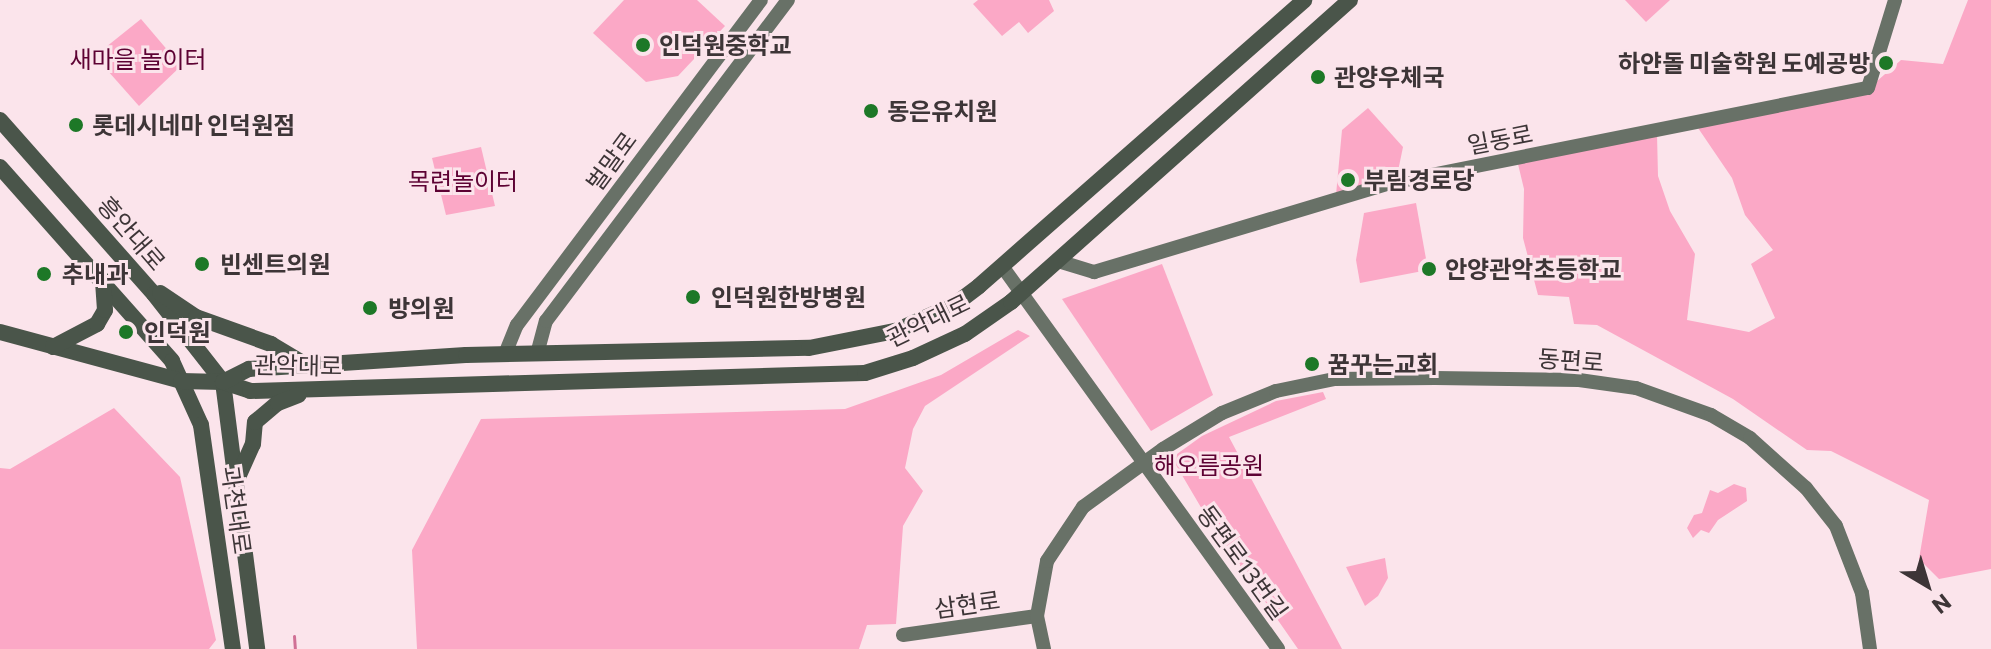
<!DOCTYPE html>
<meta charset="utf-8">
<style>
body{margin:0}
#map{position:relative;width:1991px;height:649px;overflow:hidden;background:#fbe4eb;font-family:Commissioner,"Noto Sans KR",sans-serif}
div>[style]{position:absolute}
.green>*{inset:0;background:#fba8c6}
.stream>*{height:3px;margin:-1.5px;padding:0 1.5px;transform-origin:1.5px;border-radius:1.5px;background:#d07095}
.secondary>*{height:14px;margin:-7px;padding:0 7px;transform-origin:7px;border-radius:7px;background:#687167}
.primary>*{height:16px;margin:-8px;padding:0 8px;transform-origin:8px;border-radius:8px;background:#4a554a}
.dots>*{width:22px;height:22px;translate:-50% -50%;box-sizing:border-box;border:4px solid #fbe4eb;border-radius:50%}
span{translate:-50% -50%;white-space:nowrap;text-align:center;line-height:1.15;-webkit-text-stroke:6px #fbe4eb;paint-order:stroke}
.poi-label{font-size:24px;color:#3d3537;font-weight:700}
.left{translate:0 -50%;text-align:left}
.right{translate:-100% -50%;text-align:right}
.park-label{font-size:24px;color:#5d0233}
.street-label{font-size:24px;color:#3d3537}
.north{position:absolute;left:1887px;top:545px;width:80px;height:80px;-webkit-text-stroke:6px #fbe4eb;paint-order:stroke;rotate:142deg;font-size:22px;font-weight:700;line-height:32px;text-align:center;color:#3d3537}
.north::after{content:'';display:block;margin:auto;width:28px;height:36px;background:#3d3537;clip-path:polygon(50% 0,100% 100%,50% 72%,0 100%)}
</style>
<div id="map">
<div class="green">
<div style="clip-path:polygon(624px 0,697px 0,725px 26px,678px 76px,646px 82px,593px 33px)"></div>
<div style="clip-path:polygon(978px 0,1049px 0,1054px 11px,1028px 33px,1019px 22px,1002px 36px,973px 4px)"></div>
<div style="clip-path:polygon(1625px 0,1670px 0,1646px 22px)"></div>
<div style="clip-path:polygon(1968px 0,1991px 0,1991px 569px,1939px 579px,1919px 559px,1929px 500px,1831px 451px,1807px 450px,1733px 399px,1597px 325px,1574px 324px,1569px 297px,1538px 295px,1523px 238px,1524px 189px,1517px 160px,1657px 134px,1658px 176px,1670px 211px,1695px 254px,1687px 320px,1749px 332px,1775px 318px,1751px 264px,1773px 250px,1745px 215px,1732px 178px,1696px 125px,1876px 82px,1901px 60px,1943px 64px)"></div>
<div style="clip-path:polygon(141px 19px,181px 66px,139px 106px,100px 62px,101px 51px)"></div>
<div style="clip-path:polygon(1368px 108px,1403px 147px,1397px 176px,1336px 195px,1342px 130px)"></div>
<div style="clip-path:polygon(481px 147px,495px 206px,446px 215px,432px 158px)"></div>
<div style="clip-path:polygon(1416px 203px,1428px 270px,1360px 283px,1356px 260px,1364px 213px)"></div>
<div style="clip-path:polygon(1162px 264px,1213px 395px,1151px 431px,1062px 299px)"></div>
<div style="clip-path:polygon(1018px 330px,1030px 336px,925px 406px,913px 429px,905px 468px,923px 491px,903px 526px,896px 624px,867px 625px,859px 649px,417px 649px,412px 550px,481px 419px,845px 409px,941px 375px)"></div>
<div style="clip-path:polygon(1323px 392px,1326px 399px,1229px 437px,1342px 649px,1298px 649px,1209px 521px,1176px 465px,1177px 454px,1202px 436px,1276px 401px)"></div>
<div style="clip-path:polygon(114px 408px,180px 477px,216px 640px,209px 649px,0 649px,0 468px,10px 469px)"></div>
<div style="clip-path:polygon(1734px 484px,1746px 488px,1747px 501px,1718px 520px,1709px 533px,1701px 530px,1693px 538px,1687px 528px,1694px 515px,1702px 513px,1710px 490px,1718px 493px)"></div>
<div style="clip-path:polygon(1385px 558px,1388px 578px,1378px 596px,1365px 606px,1346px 567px)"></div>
</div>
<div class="stream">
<div style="left:294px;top:636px;width:13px;rotate:86deg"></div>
</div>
<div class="secondary">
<div style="left:1058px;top:261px;width:38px;rotate:17deg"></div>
<div style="left:1094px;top:272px;width:310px;rotate:-16.7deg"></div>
<div style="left:1391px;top:183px;width:486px;rotate:-11.3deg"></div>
<div style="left:1868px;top:88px;width:92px;rotate:-72.9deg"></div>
<div style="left:1002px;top:266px;width:472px;rotate:54.2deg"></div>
<div style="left:505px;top:354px;width:31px;rotate:-68deg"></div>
<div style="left:517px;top:325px;width:406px;rotate:-53.1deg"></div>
<div style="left:537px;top:354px;width:34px;rotate:-75deg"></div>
<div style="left:546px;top:321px;width:402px;rotate:-53deg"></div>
<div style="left:903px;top:635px;width:135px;rotate:-8.1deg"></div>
<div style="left:1044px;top:649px;width:34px;rotate:-102deg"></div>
<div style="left:1037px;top:616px;width:56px;rotate:-79.7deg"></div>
<div style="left:1047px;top:561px;width:65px;rotate:-56.3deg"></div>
<div style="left:1083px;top:507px;width:99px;rotate:-35.9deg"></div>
<div style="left:1163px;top:449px;width:69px;rotate:-31.4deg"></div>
<div style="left:1222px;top:413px;width:58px;rotate:-22.2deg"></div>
<div style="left:1276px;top:391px;width:59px;rotate:-11.7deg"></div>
<div style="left:1334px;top:379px;width:101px;rotate:-0.6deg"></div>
<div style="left:1435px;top:378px;width:144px;rotate:0.8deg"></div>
<div style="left:1579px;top:380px;width:58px;rotate:8deg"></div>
<div style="left:1636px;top:388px;width:80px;rotate:19.8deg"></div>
<div style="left:1711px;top:415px;width:45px;rotate:30.5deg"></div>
<div style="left:1750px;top:438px;width:75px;rotate:41.8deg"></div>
<div style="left:1806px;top:488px;width:48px;rotate:51.7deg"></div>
<div style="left:1836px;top:526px;width:72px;rotate:68.8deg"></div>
<div style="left:1862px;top:593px;width:57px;rotate:81.9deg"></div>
</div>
<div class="primary">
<div style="left:0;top:120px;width:232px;rotate:48.5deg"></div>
<div style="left:154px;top:294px;width:112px;rotate:51.9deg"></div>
<div style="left:223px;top:382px;width:269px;rotate:82.7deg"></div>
<div style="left:0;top:167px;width:259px;rotate:48.4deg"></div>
<div style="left:172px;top:361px;width:70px;rotate:65.6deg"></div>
<div style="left:201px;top:425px;width:226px;rotate:81.9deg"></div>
<div style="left:160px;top:293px;width:43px;rotate:33.7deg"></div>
<div style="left:196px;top:317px;width:80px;rotate:19.8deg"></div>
<div style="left:271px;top:344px;width:41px;rotate:31deg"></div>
<div style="left:0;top:332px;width:188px;rotate:15.1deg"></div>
<div style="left:181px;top:381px;width:42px;rotate:1.4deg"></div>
<div style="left:223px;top:382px;width:28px;rotate:18deg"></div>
<div style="left:250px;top:391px;width:615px;rotate:-1.68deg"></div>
<div style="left:865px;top:373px;width:50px;rotate:-17.4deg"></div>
<div style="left:913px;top:358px;width:57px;rotate:-24.8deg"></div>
<div style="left:965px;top:334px;width:56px;rotate:-34.8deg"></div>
<div style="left:1011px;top:302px;width:454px;rotate:-41.7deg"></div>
<div style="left:53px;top:347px;width:50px;rotate:-27.6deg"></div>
<div style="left:97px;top:324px;width:16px;rotate:-60deg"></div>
<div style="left:105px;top:310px;width:30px;rotate:-94deg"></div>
<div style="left:223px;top:382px;width:29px;rotate:-27deg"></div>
<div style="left:249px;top:369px;width:217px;rotate:-3.7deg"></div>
<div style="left:466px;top:355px;width:343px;rotate:-1.2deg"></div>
<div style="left:809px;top:348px;width:88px;rotate:-11.2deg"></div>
<div style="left:895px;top:331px;width:64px;rotate:-23.8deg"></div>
<div style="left:954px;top:305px;width:31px;rotate:-37deg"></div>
<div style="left:979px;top:286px;width:433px;rotate:-41.3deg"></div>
<div style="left:239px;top:475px;width:34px;rotate:-66deg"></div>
<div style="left:253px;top:444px;width:22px;rotate:-85deg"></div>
<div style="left:255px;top:422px;width:30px;rotate:-40deg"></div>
<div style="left:278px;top:403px;width:22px;rotate:-21deg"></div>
</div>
<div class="dots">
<div style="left:643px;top:45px;background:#1d7827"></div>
<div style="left:1886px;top:63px;background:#1d7827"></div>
<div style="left:1318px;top:77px;background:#1d7827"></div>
<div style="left:871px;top:111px;background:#1d7827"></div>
<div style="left:76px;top:125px;background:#1d7827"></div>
<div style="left:1348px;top:180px;background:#1d7827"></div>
<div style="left:202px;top:264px;background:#1d7827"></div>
<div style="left:1429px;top:269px;background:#1d7827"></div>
<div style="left:44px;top:274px;background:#1d7827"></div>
<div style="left:693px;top:297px;background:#1d7827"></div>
<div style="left:370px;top:308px;background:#1d7827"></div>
<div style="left:126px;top:332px;background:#1d7827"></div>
<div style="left:1312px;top:364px;background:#1d7827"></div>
</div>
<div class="poi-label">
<span class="left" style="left:659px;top:45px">인덕원중학교</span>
<span class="right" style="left:1870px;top:63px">하얀돌 미술학원 도예공방</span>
<span class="left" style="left:1334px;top:77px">관양우체국</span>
<span class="left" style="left:887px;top:111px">동은유치원</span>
<span class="left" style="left:92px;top:125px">롯데시네마 인덕원점</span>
<span class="left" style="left:1364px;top:180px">부림경로당</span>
<span class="left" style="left:220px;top:264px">빈센트의원</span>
<span class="left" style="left:1445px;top:269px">안양관악초등학교</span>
<span class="left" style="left:62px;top:274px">추내과</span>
<span class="left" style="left:711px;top:297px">인덕원한방병원</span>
<span class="left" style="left:388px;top:308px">방의원</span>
<span class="left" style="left:144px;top:332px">인덕원</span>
<span class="left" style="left:1328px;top:364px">꿈꾸는교회</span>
</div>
<div class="park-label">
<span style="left:138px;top:59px">새마을 놀이터</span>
<span style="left:463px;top:181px">목련놀이터</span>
<span style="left:1209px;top:465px">해오름공원</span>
</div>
<div class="street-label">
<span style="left:1500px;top:139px;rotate:-11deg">일동로</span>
<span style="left:611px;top:161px;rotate:-54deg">벌말로</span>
<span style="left:132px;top:233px;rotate:49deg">흥안대로</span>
<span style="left:928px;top:320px;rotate:-26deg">관악대로</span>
<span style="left:1571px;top:360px;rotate:4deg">동편로</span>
<span style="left:298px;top:365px;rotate:1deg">관악대로</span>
<span style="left:237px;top:510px;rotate:82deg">과천대로</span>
<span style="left:1243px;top:562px;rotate:54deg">동편로13번길</span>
<span style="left:967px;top:604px;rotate:-8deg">삼현로</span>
</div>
<div class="north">N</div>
</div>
